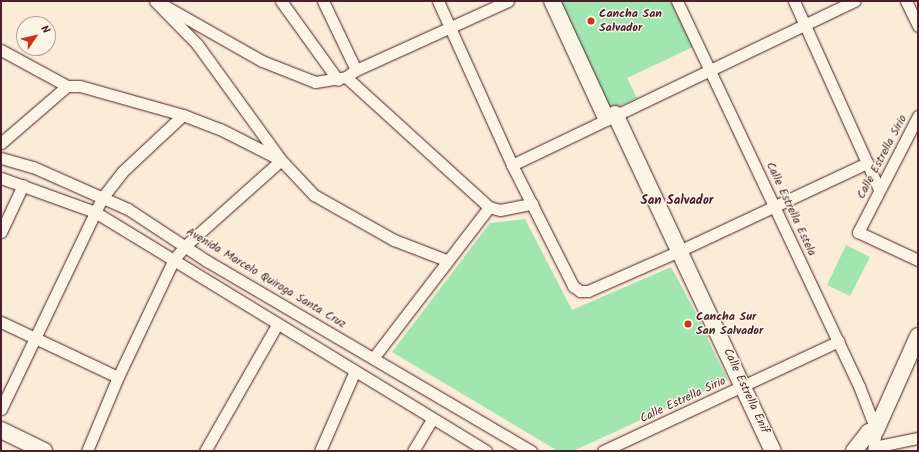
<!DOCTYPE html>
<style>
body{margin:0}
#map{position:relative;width:919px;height:452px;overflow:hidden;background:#faecd7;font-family:Kalam,sans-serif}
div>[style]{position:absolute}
.green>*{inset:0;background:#a1e5b0}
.roads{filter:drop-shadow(0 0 1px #4a1f2b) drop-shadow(0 0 1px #4a1f2b)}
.street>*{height:11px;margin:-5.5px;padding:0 5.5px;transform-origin:5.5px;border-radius:5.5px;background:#fcf5e5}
.secondary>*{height:16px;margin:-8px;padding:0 8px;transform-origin:8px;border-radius:8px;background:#fcf5e5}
.dots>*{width:11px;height:11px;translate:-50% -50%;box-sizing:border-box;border:2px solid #fcf5e5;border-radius:50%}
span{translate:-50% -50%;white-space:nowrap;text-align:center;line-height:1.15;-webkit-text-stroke:3px #fcf5e5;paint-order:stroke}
.poi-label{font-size:12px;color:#4a1f2b;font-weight:700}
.left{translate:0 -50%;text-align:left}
.street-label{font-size:12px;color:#4a1f2b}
.neighbourhood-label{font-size:13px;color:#4a1f2b;font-weight:700}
.frame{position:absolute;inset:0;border:2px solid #4a1f2b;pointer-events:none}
.north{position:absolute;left:16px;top:16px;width:40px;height:40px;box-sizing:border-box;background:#fcf5e5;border:1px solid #b59f9b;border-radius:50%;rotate:55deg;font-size:11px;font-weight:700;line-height:16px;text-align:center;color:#4a1f2b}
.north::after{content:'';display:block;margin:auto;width:14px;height:18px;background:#c8321e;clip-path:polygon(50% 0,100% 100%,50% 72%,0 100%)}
</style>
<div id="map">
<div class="green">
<div style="clip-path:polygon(558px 1px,671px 1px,693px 47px,627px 78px,637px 98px,609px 111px)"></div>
<div style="clip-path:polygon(525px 219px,572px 310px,671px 267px,709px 337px,707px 338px,728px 380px,573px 451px,558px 451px,392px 352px,490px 223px)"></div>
<div style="clip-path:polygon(846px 245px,870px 257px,850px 296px,827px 285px)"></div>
</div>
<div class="roads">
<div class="street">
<div style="left:281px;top:1px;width:97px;rotate:54.2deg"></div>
<div style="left:323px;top:1px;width:76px;rotate:64.4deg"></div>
<div style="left:438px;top:1px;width:180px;rotate:65.7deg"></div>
<div style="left:512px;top:165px;width:136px;rotate:63.2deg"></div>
<div style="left:573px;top:286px;width:9px;rotate:36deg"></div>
<div style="left:580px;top:291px;width:8px"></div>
<div style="left:588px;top:291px;width:99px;rotate:-23.7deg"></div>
<div style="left:679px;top:251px;width:208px;rotate:-25.1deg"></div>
<div style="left:677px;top:1px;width:426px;rotate:64.7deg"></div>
<div style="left:859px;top:386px;width:47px;rotate:68.9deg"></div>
<div style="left:876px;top:430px;width:21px;rotate:98deg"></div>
<div style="left:794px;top:1px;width:206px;rotate:65.7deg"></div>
<div style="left:906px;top:1px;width:28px;rotate:64deg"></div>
<div style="left:165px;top:6px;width:112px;rotate:29.6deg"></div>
<div style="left:262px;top:61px;width:57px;rotate:21.6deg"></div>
<div style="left:315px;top:82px;width:31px;rotate:-9deg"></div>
<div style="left:346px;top:77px;width:12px;rotate:-35deg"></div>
<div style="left:356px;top:70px;width:167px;rotate:-24.4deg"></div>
<div style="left:1px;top:50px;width:75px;rotate:28.6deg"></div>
<div style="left:67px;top:86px;width:13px"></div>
<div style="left:80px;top:86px;width:107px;rotate:15.7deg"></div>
<div style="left:183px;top:115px;width:40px;rotate:21deg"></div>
<div style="left:220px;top:129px;width:68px;rotate:26.9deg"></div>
<div style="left:281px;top:160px;width:48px;rotate:46.7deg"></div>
<div style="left:314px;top:195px;width:92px;rotate:29.4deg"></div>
<div style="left:394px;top:240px;width:56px;rotate:21deg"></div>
<div style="left:346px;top:77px;width:193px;rotate:42.3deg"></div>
<div style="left:489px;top:207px;width:11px;rotate:15deg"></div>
<div style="left:500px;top:210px;width:33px;rotate:-11deg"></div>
<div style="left:918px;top:116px;width:131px;rotate:117.3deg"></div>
<div style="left:858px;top:232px;width:66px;rotate:25deg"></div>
<div style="left:1px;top:143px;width:87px;rotate:-40.8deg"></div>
<div style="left:1px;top:158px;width:33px;rotate:16deg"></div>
<div style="left:33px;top:167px;width:104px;rotate:23.9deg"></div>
<div style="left:128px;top:209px;width:95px;rotate:33.4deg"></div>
<div style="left:207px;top:261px;width:376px;rotate:30.4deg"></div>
<div style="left:512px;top:165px;width:380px;rotate:-25.6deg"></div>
<div style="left:1px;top:178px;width:100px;rotate:19.9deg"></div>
<div style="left:95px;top:212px;width:458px;rotate:31.4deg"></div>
<div style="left:1px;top:232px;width:52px;rotate:-64.9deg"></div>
<div style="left:1px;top:322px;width:129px;rotate:25.2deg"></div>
<div style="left:374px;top:357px;width:189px;rotate:-52.5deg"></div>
<div style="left:1px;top:409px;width:234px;rotate:-64.4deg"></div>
<div style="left:102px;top:198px;width:33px;rotate:-52deg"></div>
<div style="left:122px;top:172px;width:83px;rotate:-43.1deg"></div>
<div style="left:874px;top:447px;width:45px;rotate:-11.6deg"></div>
<div style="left:87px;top:451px;width:80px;rotate:-67.3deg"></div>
<div style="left:118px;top:377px;width:131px;rotate:-64.6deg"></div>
<div style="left:174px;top:259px;width:18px;rotate:-49deg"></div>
<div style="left:186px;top:245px;width:127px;rotate:-41.8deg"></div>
<div style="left:281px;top:160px;width:143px;rotate:-125.9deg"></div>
<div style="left:197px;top:44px;width:60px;rotate:-134.3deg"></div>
<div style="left:205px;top:451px;width:145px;rotate:-60.3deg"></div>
<div style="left:320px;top:451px;width:87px;rotate:-66.4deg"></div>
<div style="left:413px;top:451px;width:37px;rotate:-59deg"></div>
<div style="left:603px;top:451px;width:260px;rotate:-25deg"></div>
</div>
<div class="secondary">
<div style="left:552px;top:1px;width:129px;rotate:65.2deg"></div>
<div style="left:615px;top:114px;width:372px;rotate:64.9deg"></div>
<div style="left:1px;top:430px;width:48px;rotate:26deg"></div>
<div style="left:854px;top:451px;width:24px;rotate:-52deg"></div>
<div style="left:869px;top:432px;width:7px;rotate:-16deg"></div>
<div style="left:876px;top:430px;width:103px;rotate:-65.9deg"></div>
</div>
</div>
<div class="dots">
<div style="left:591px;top:21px;background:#c8321e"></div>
<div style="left:688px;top:324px;background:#c8321e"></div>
</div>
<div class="poi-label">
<span class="left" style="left:599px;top:21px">Cancha San<br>Salvador</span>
<span class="left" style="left:696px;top:324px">Cancha Sur<br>San Salvador</span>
</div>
<div class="street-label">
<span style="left:882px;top:157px;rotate:-62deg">Calle Estrella Sirio</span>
<span style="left:791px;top:209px;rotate:65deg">Calle Estrella Estela</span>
<span style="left:266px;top:278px;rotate:31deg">Avenida Marcelo Quiroga Santa Cruz</span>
<span style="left:746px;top:391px;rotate:65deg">Calle Estrella Enif</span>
<span style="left:683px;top:400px;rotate:-25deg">Calle Estrella Sirio</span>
</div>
<div class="neighbourhood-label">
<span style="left:677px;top:201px">San Salvador</span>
</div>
<div class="frame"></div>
<div class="north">N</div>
</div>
